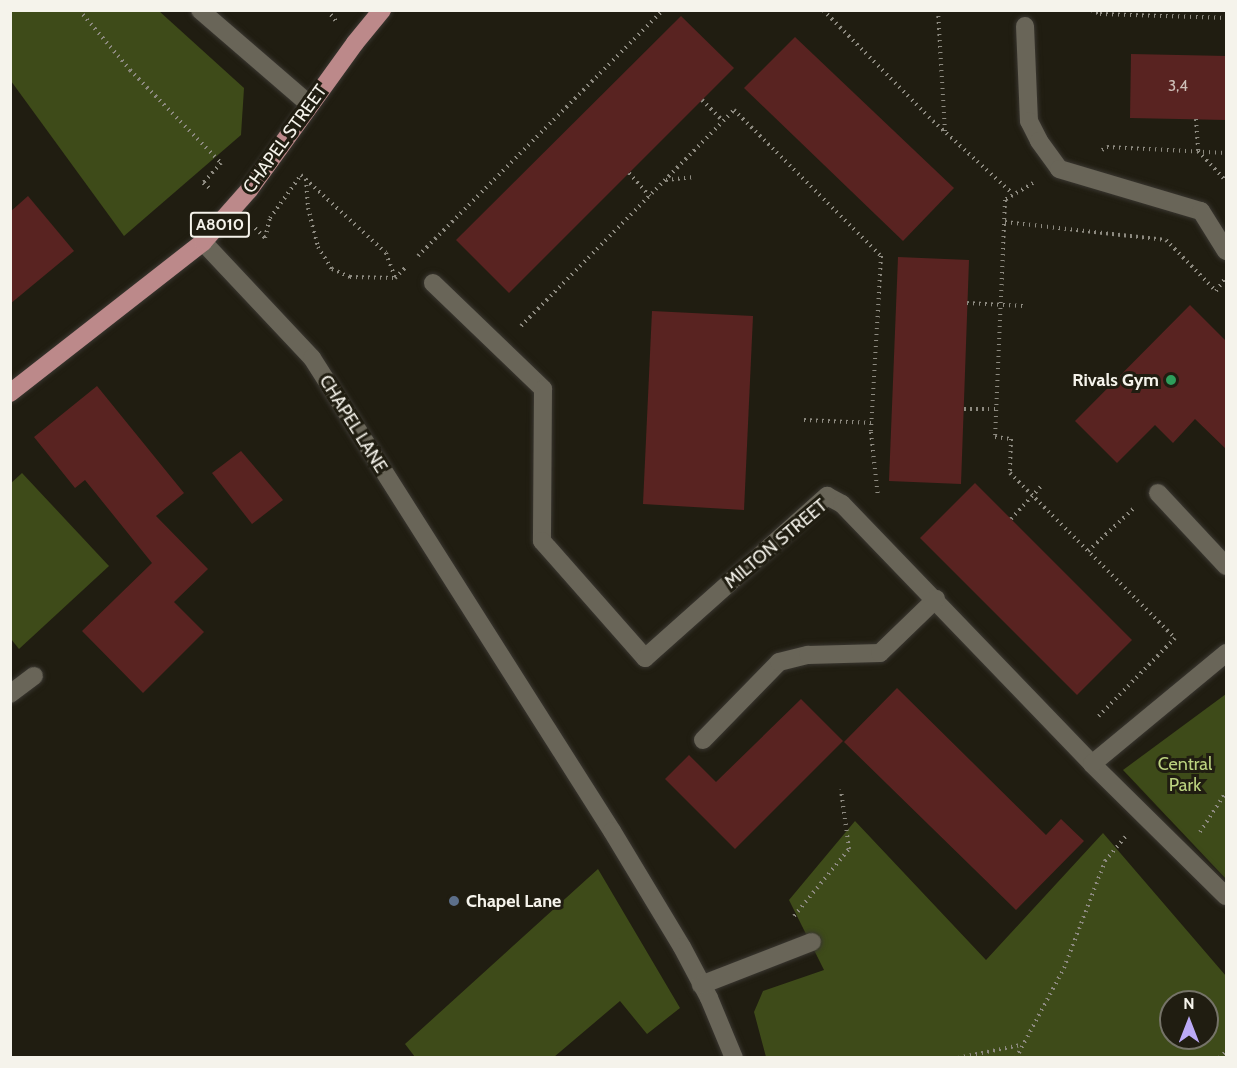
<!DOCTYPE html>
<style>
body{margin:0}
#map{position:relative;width:1237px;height:1068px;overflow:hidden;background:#201d11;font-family:Cabin,sans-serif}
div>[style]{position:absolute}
.green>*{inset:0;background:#3e4b19}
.building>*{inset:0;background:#592321}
.path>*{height:4px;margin-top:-2px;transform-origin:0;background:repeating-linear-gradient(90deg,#8d8a80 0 1.5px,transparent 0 6px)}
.roads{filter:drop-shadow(0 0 2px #393630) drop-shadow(0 0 2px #393630)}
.minor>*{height:18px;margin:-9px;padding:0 9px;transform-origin:9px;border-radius:9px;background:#696558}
.major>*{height:18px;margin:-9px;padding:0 9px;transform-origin:9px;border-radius:9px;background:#bc898a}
.dots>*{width:16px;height:16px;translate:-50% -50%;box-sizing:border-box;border:3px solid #201d11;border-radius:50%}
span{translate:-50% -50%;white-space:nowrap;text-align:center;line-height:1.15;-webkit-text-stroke:6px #201d11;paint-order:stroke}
.number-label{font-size:15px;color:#cebfb8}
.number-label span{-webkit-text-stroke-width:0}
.shield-label span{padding:2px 4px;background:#201d11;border:2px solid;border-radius:4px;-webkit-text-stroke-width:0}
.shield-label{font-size:16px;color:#f5f3eb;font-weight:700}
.street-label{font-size:18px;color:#f5f3eb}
.poi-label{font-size:18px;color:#f5f3eb;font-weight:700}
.right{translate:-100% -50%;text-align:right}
.left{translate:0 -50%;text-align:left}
.park-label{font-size:18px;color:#bbd27f}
.frame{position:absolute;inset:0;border:12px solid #f5f3eb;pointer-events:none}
.north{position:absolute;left:1159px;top:990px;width:60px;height:60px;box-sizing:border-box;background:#201d11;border:2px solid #757368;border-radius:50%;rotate:0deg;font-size:16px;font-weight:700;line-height:24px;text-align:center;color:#f5f3eb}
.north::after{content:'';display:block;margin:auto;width:21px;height:27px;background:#bbaaf6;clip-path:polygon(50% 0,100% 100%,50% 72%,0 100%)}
</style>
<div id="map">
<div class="green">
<div style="clip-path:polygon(10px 11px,159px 11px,244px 88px,241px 135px,124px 236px,11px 81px)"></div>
<div style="clip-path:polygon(22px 473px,109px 566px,19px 649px,11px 639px,10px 484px)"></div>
<div style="clip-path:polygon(1226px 694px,1226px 879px,1123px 770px)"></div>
<div style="clip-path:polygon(evenodd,855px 821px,986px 960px,1103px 833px,1226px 976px,1226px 1057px,766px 1057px,754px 1012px,763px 991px,824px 970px,789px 900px,855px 821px,1171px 1002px,1207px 1002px,1207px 1038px,1171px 1038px,1171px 1002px)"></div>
<div style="clip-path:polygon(598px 869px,680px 1008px,647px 1034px,620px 1001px,554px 1057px,415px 1057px,405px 1044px)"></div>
</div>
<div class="building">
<div style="clip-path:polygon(681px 16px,734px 68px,509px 293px,456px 240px)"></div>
<div style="clip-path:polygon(795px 37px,954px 188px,903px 241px,744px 88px)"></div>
<div style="clip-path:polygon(1131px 54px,1227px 56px,1227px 120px,1130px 118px)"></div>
<div style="clip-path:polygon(28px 196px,74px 251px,10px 304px,10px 212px)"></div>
<div style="clip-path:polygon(898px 257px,969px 260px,961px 484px,889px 481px)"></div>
<div style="clip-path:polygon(1190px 305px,1227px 342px,1227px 450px,1195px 419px,1173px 443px,1155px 425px,1117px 463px,1075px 421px)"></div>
<div style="clip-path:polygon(652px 311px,753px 316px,744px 510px,643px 504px)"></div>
<div style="clip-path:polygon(97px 386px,184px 493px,156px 516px,208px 569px,174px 602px,204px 632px,143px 693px,82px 631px,152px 563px,85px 480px,75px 488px,34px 437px)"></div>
<div style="clip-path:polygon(241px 451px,283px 500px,252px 524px,212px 473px)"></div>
<div style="clip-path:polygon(975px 483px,1132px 640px,1077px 695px,920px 538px)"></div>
<div style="clip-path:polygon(897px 688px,1046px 835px,1061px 819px,1084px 841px,1016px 910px,844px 742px)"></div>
<div style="clip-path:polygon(801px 699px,843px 741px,735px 849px,665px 779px,689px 755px,716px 782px)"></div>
</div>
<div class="path">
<div style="left:79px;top:10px;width:79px;rotate:49.6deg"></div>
<div style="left:130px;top:70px;width:130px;rotate:45.6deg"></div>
<div style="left:221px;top:163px;width:27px;rotate:132deg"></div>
<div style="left:203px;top:183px;width:11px;rotate:38deg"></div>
<div style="left:327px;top:10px;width:14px;rotate:51deg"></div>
<div style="left:823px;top:10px;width:156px;rotate:45.3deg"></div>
<div style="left:933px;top:121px;width:108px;rotate:42.4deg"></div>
<div style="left:938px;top:10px;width:122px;rotate:86.7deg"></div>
<div style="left:1091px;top:10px;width:10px;rotate:24deg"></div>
<div style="left:1100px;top:14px;width:126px;rotate:1.8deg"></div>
<div style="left:702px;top:100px;width:30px;rotate:45deg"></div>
<div style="left:1196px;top:119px;width:32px;rotate:86deg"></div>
<div style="left:1198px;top:151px;width:41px;rotate:47deg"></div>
<div style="left:1102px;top:150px;width:6px;rotate:-31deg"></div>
<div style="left:1107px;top:147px;width:119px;rotate:2.9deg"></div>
<div style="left:629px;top:173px;width:31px;rotate:48deg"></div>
<div style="left:306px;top:179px;width:29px;rotate:86deg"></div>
<div style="left:308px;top:208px;width:40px;rotate:75.6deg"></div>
<div style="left:318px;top:247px;width:26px;rotate:58deg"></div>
<div style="left:332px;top:269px;width:20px;rotate:24deg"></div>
<div style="left:350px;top:277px;width:45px;rotate:1.3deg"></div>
<div style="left:666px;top:180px;width:28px;rotate:-6deg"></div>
<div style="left:1033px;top:183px;width:33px;rotate:149deg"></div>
<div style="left:1005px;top:200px;width:237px;rotate:92.4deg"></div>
<div style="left:995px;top:437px;width:16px;rotate:7deg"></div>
<div style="left:1011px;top:439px;width:34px;rotate:92deg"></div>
<div style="left:1010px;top:473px;width:233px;rotate:45deg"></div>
<div style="left:1175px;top:638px;width:110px;rotate:134.3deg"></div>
<div style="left:1005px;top:222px;width:162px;rotate:6.4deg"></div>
<div style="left:1166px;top:240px;width:71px;rotate:45.6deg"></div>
<div style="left:1216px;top:291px;width:14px;rotate:-54deg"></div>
<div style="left:255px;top:228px;width:14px;rotate:45deg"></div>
<div style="left:265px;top:238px;width:21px;rotate:-76deg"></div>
<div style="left:270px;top:218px;width:53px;rotate:-54.2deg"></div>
<div style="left:301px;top:175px;width:115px;rotate:42.5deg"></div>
<div style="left:386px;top:253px;width:27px;rotate:70deg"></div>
<div style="left:395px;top:278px;width:16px;rotate:-45deg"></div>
<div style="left:418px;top:256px;width:347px;rotate:-45.1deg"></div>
<div style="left:967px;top:303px;width:56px;rotate:3.1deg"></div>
<div style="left:521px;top:326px;width:303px;rotate:-45.4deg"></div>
<div style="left:734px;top:110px;width:207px;rotate:44.8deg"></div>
<div style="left:881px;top:256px;width:176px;rotate:93.3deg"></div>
<div style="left:871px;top:432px;width:65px;rotate:83.9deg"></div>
<div style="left:964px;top:409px;width:33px"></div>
<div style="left:804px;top:420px;width:68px;rotate:2.5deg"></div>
<div style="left:1011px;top:519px;width:47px;rotate:-47.6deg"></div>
<div style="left:1088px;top:551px;width:62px;rotate:-43deg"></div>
<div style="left:1200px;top:832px;width:48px;rotate:-57deg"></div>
<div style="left:794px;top:916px;width:87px;rotate:-50.6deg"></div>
<div style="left:849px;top:849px;width:60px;rotate:-97.7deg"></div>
<div style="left:790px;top:1058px;width:10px"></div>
<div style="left:958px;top:1058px;width:63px;rotate:-11.8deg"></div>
<div style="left:1016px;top:1058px;width:102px;rotate:-61.9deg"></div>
<div style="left:1064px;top:968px;width:115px;rotate:-69deg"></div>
<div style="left:1105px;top:861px;width:33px;rotate:-50deg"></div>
<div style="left:1219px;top:1058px;width:9px;rotate:-41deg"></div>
</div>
<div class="roads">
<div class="minor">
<div style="left:200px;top:10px;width:145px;rotate:40.8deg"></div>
<div style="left:1025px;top:26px;width:95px;rotate:87.6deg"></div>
<div style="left:1029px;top:121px;width:22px;rotate:63deg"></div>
<div style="left:1039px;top:141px;width:34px;rotate:54deg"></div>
<div style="left:1059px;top:169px;width:148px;rotate:16.5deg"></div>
<div style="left:1201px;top:211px;width:47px;rotate:58deg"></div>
<div style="left:203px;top:242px;width:159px;rotate:46.8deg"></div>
<div style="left:312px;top:358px;width:560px;rotate:57.62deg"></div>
<div style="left:612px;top:831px;width:135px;rotate:58.9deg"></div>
<div style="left:682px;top:947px;width:58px;rotate:62.1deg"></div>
<div style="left:709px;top:998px;width:65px;rotate:67.4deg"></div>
<div style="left:433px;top:283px;width:153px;rotate:43.9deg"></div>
<div style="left:543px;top:389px;width:152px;rotate:90.4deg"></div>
<div style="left:542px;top:541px;width:156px;rotate:48.6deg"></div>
<div style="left:645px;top:658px;width:244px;rotate:-41.7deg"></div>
<div style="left:827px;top:496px;width:17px;rotate:28deg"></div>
<div style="left:842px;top:504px;width:361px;rotate:46.1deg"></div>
<div style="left:1092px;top:764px;width:188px;rotate:44.6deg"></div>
<div style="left:1158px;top:493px;width:100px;rotate:47deg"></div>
<div style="left:10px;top:694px;width:30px;rotate:-37deg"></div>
<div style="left:703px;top:740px;width:109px;rotate:-45.7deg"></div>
<div style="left:779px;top:662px;width:30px;rotate:-14deg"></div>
<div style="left:808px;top:655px;width:72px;rotate:-1.6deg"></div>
<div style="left:880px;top:653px;width:78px;rotate:-44deg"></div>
<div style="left:1092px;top:764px;width:174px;rotate:-39.6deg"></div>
<div style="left:701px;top:985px;width:119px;rotate:-21.2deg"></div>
</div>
<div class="major">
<div style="left:10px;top:393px;width:245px;rotate:-38deg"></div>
<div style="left:203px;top:242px;width:69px;rotate:-48.5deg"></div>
<div style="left:249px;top:190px;width:181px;rotate:-54.2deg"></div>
<div style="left:355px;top:43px;width:43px;rotate:-50.7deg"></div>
</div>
</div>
<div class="dots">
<div style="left:1171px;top:380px;background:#2e9e5b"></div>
<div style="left:454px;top:901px;background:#5c6f8a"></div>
</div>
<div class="number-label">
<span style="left:1178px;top:87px">3,4</span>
</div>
<div class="shield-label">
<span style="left:220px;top:225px">A8010</span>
</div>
<div class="street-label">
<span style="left:285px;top:139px;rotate:-54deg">CHAPEL STREET</span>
<span style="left:353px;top:424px;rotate:58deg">CHAPEL LANE</span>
<span style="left:776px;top:544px;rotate:-40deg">MILTON STREET</span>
</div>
<div class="poi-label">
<span class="right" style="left:1159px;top:380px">Rivals Gym</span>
<span class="left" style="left:466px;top:901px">Chapel Lane</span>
</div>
<div class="park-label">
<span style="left:1185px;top:775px">Central<br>Park</span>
</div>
<div class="frame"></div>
<div class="north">N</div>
</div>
